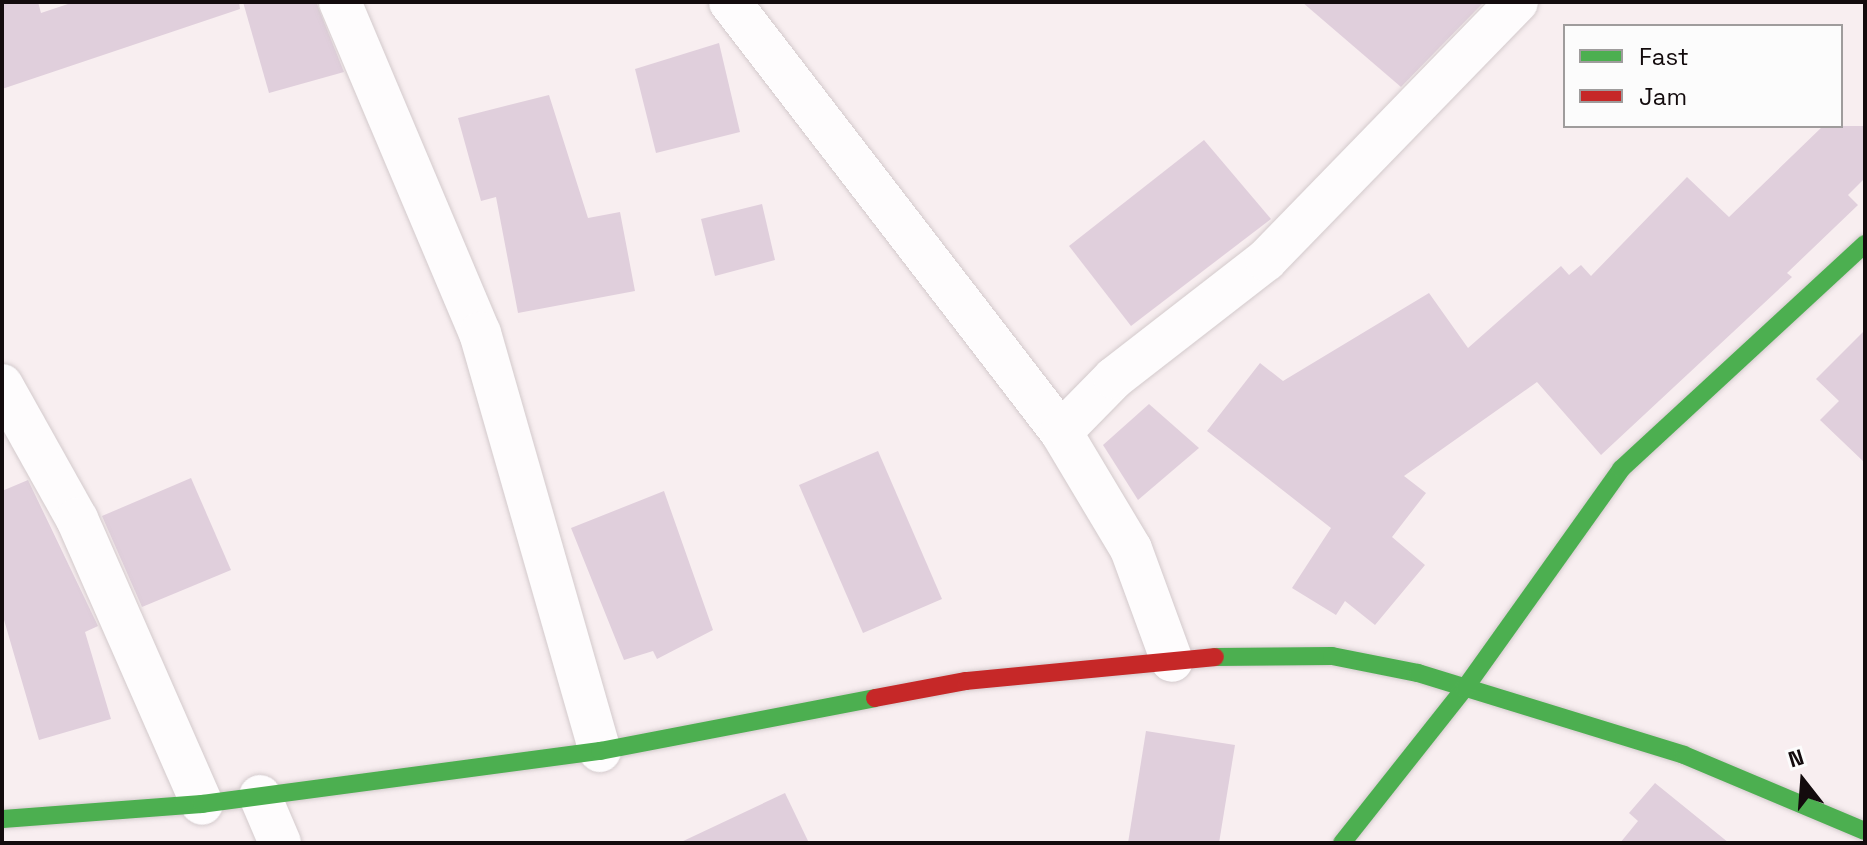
<!DOCTYPE html>
<style>
body{margin:0}
#map{position:relative;width:1867px;height:845px;overflow:hidden;background:#f8eef0;font-family:"Space Grotesk",sans-serif}
div>[style]{position:absolute}
.building>*{inset:0;background:#e0cfdc}
.roads{filter:drop-shadow(0 0 2px #d3cacc) drop-shadow(0 0 2px #d3cacc)}
.street>*{height:42px;margin:-21px;padding:0 21px;transform-origin:21px;border-radius:21px;background:#fefcfd}
.fast>*{height:18px;margin:-9px;padding:0 9px;transform-origin:9px;border-radius:9px;background:#4caf50}
.jam>*{height:18px;margin:-9px;padding:0 9px;transform-origin:9px;border-radius:9px;background:#c62828}
span{translate:-50% -50%;white-space:nowrap;text-align:center;line-height:1.15;-webkit-text-stroke:8px #fcfcfc;paint-order:stroke}
.frame{position:absolute;inset:0;border:4px solid #130b0d;pointer-events:none}
.legend{position:absolute;left:1563px;top:24px;width:280px;height:104px;box-sizing:border-box;background:#fcfcfc;border:2px solid #9f9c9c;margin:0;padding:10px 14px;list-style:none;font-size:24px;color:#130b0d}
.legend li{display:flex;align-items:center;gap:16px;height:40px}
.legend b{width:40px;border:2px solid #9f9c9c}
.north{position:absolute;left:1763px;top:741px;width:80px;height:80px;-webkit-text-stroke:6px #fcfcfc;paint-order:stroke;rotate:343deg;font-size:22px;font-weight:700;line-height:32px;text-align:center;color:#130b0d}
.north::after{content:'';display:block;margin:auto;width:28px;height:36px;background:#130b0d;clip-path:polygon(50% 0,100% 100%,50% 72%,0 100%)}
</style>
<div id="map">
<div class="building">
<div style="clip-path:polygon(2px 2px,38px 2px,41px 13px,74px 2px,239px 2px,240px 9px,2px 89px)"></div>
<div style="clip-path:polygon(243px 2px,316px 2px,344px 72px,269px 93px)"></div>
<div style="clip-path:polygon(1302px 2px,1484px 2px,1401px 87px)"></div>
<div style="clip-path:polygon(719px 43px,740px 132px,656px 153px,635px 69px)"></div>
<div style="clip-path:polygon(549px 95px,588px 218px,620px 212px,635px 291px,518px 313px,496px 197px,481px 201px,458px 118px)"></div>
<div style="clip-path:polygon(1823px 126px,1865px 126px,1865px 178px,1848px 195px,1858px 205px,1787px 273px,1792px 277px,1601px 455px,1537px 382px,1404px 476px,1426px 493px,1392px 537px,1425px 565px,1375px 625px,1345px 601px,1336px 615px,1292px 588px,1331px 528px,1207px 431px,1260px 363px,1283px 381px,1429px 293px,1468px 348px,1561px 266px,1569px 275px,1581px 265px,1591px 276px,1687px 177px,1729px 217px)"></div>
<div style="clip-path:polygon(1204px 140px,1271px 219px,1131px 326px,1069px 246px)"></div>
<div style="clip-path:polygon(762px 204px,775px 260px,715px 276px,701px 219px)"></div>
<div style="clip-path:polygon(1865px 330px,1865px 463px,1820px 420px,1839px 401px,1816px 379px)"></div>
<div style="clip-path:polygon(1149px 404px,1199px 448px,1138px 500px,1103px 445px)"></div>
<div style="clip-path:polygon(878px 451px,942px 599px,863px 633px,799px 485px)"></div>
<div style="clip-path:polygon(191px 478px,231px 570px,142px 607px,102px 516px)"></div>
<div style="clip-path:polygon(28px 480px,98px 626px,85px 632px,111px 719px,39px 740px,2px 613px,2px 491px)"></div>
<div style="clip-path:polygon(664px 491px,713px 630px,657px 659px,653px 651px,624px 660px,571px 528px)"></div>
<div style="clip-path:polygon(1146px 731px,1235px 745px,1219px 843px,1128px 843px)"></div>
<div style="clip-path:polygon(1655px 783px,1729px 843px,1620px 843px,1638px 821px,1629px 813px)"></div>
<div style="clip-path:polygon(785px 793px,809px 843px,679px 843px)"></div>
</div>
<div class="roads">
<div class="street">
<div style="left:340px;top:2px;width:359px;rotate:67.1deg"></div>
<div style="left:480px;top:333px;width:435px;rotate:74deg"></div>
<div style="left:730px;top:2px;width:543px;rotate:52.41deg"></div>
<div style="left:1061px;top:432px;width:136px;rotate:59.1deg"></div>
<div style="left:1131px;top:549px;width:119px;rotate:69.9deg"></div>
<div style="left:2px;top:385px;width:154px;rotate:60.8deg"></div>
<div style="left:77px;top:519px;width:311px;rotate:66.3deg"></div>
<div style="left:1061px;top:432px;width:76px;rotate:-45.5deg"></div>
<div style="left:1114px;top:378px;width:192px;rotate:-37.8deg"></div>
<div style="left:1266px;top:260px;width:360px;rotate:-45.8deg"></div>
<div style="left:260px;top:796px;width:51px;rotate:66.9deg"></div>
</div>
<div class="fast">
<div style="left:1215px;top:657px;width:117px;rotate:-0.5deg"></div>
<div style="left:1332px;top:656px;width:88px;rotate:11.2deg"></div>
<div style="left:1418px;top:673px;width:278px;rotate:17.1deg"></div>
<div style="left:1684px;top:755px;width:196px;rotate:22.8deg"></div>
<div style="left:2px;top:819px;width:201px;rotate:-4.3deg"></div>
<div style="left:202px;top:804px;width:402px;rotate:-7.6deg"></div>
<div style="left:600px;top:751px;width:280px;rotate:-10.9deg"></div>
<div style="left:1342px;top:843px;width:198px;rotate:-51.6deg"></div>
<div style="left:1465px;top:688px;width:269px;rotate:-54.5deg"></div>
<div style="left:1621px;top:469px;width:332px;rotate:-42.7deg"></div>
</div>
<div class="jam">
<div style="left:875px;top:698px;width:93px;rotate:-10.6deg"></div>
<div style="left:966px;top:681px;width:250px;rotate:-5.5deg"></div>
</div>
</div>
<div class="frame"></div>
<ul class="legend">
<li><b style="height:10px;background:#4caf50"></b>Fast</li>
<li><b style="height:10px;background:#c62828"></b>Jam</li>
</ul>
<div class="north">N</div>
</div>
